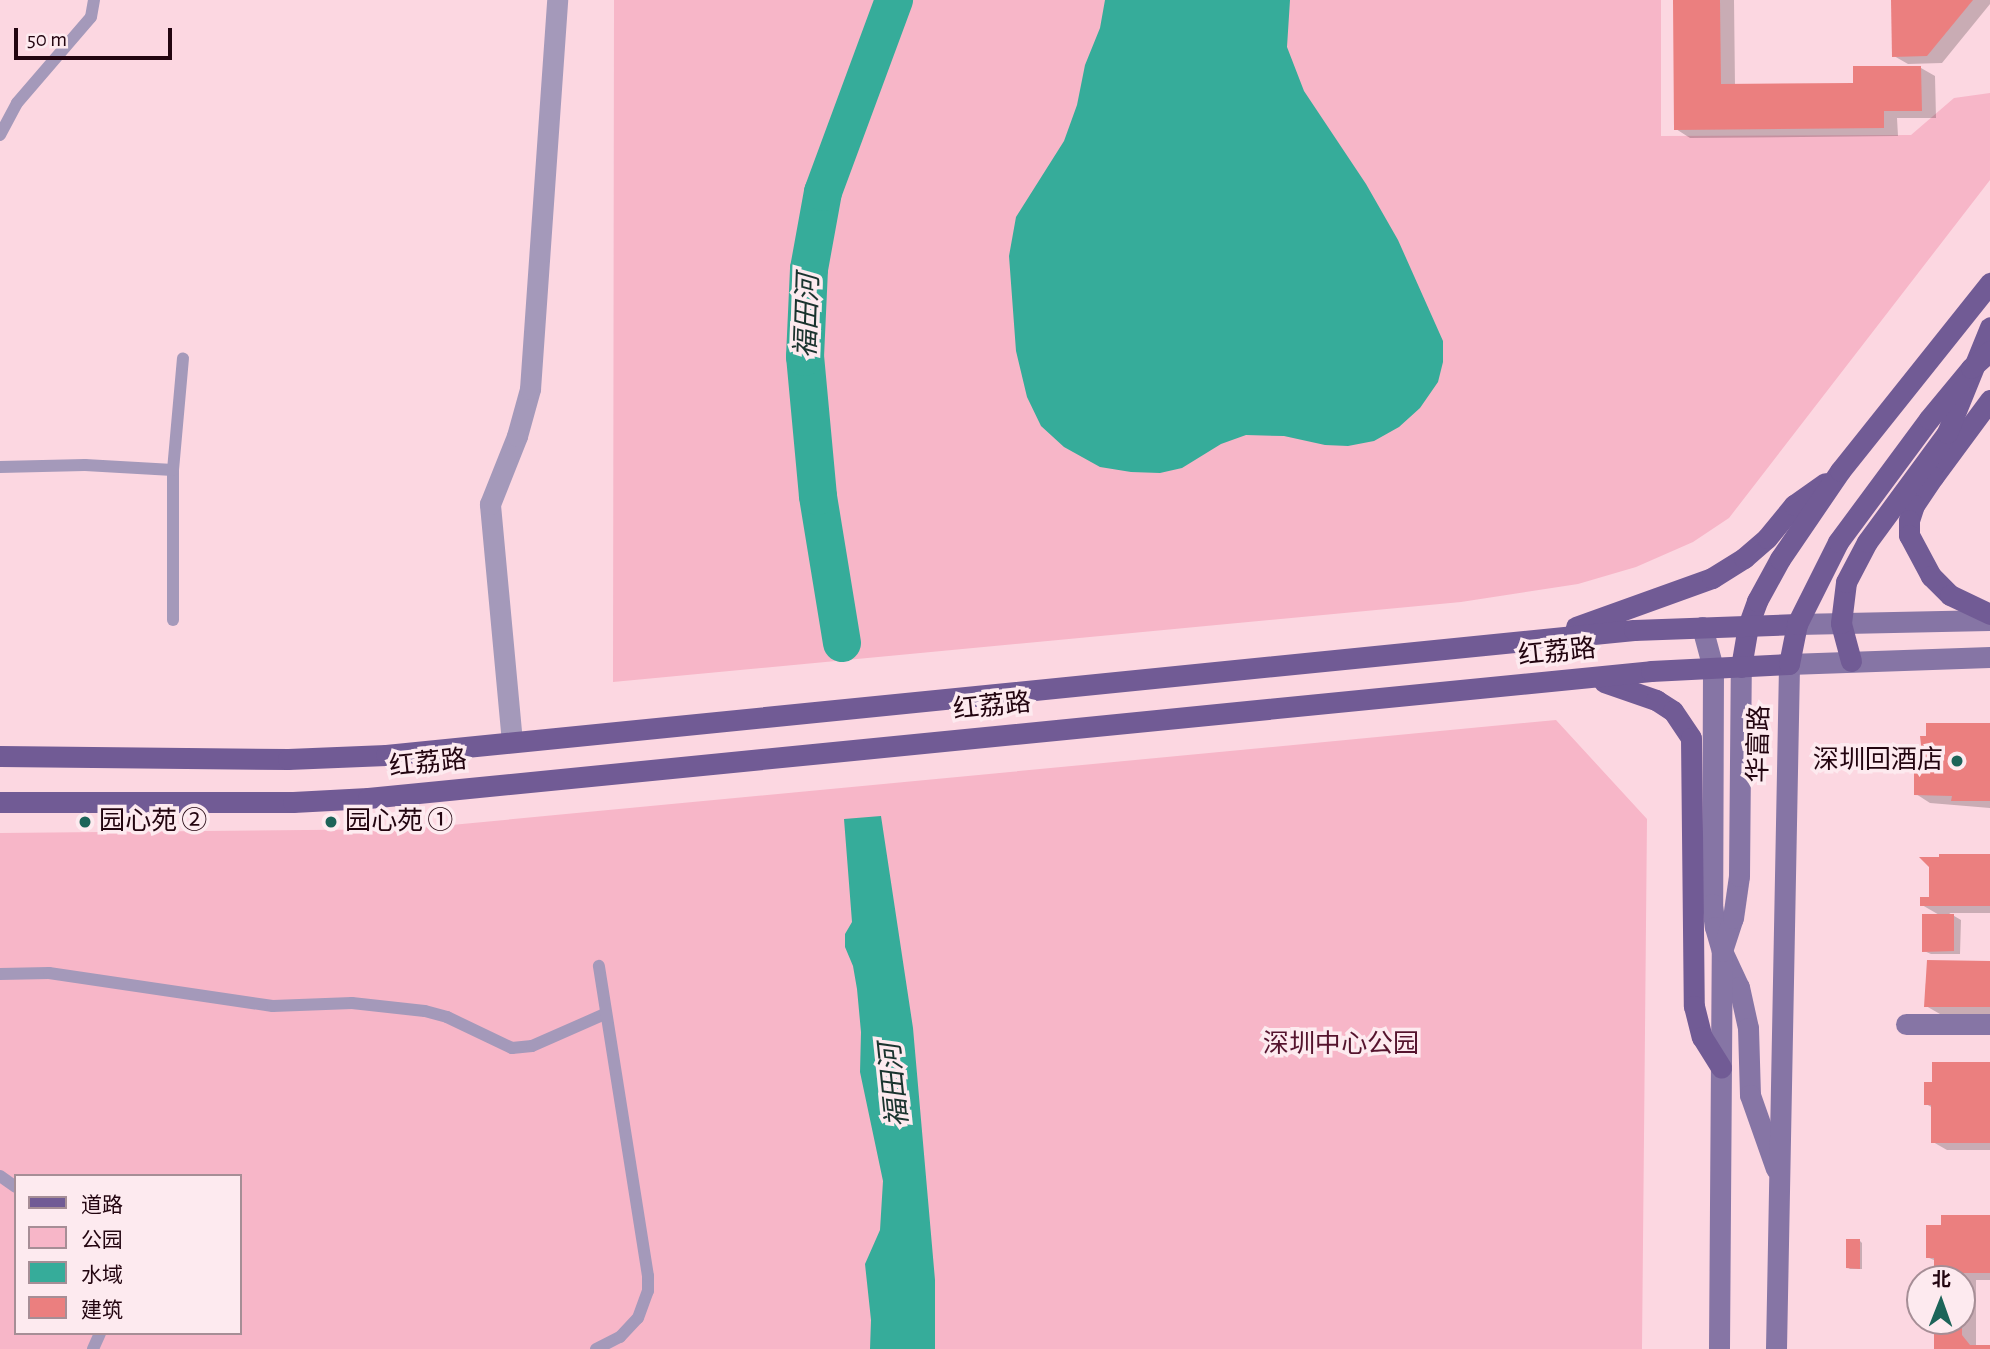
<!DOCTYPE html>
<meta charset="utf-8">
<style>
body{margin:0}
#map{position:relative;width:1990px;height:1349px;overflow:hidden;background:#fcd7e1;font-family:"Alegreya Sans","Noto Sans SC",sans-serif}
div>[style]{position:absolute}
.green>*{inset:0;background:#f7b6c8}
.water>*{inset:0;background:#36ac9a}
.shadow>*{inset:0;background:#0003}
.river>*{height:38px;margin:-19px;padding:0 19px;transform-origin:19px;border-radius:19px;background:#36ac9a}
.building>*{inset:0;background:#eb7f7f}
.lane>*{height:12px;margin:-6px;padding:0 6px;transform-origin:6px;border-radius:6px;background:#a499ba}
.street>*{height:21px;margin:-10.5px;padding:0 10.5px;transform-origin:10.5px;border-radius:10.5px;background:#a499ba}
.secondary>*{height:21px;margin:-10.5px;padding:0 10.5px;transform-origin:10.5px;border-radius:10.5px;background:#8675a5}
.primary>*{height:21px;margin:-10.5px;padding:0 10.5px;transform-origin:10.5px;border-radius:10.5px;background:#715b95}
.dots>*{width:19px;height:19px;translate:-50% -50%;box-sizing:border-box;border:4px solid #fdeaef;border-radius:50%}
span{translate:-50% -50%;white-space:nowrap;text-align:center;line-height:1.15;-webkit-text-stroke:7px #fdeaef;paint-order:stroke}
.street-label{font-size:26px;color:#230510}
.poi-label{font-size:26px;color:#230510}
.right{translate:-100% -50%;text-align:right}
.left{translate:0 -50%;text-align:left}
.park-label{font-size:26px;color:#55142e}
.water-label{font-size:28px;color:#1a332e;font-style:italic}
.legend{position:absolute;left:14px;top:1174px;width:228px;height:161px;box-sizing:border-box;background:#fdeaef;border:2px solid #a68e96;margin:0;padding:9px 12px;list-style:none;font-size:21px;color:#230510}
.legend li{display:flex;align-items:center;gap:14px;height:35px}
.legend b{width:35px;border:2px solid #a68e96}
.north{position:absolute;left:1906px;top:1265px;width:70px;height:70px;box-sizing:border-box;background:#fdeaef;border:2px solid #a68e96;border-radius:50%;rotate:1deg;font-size:19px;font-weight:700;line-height:28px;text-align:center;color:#230510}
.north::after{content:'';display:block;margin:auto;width:24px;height:32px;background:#1c6459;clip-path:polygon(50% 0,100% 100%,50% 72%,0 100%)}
.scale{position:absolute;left:14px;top:28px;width:158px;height:32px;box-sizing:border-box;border:4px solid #230510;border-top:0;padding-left:9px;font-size:21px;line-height:24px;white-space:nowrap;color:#230510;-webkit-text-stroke:5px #fdeaef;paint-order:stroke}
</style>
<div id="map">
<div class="green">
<div style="clip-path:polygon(614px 0,1661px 0,1661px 136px,1911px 135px,1954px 98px,1990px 93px,1990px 180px,1729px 518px,1693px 542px,1636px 567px,1578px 584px,1461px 602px,613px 682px)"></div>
<div style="clip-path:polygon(evenodd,1556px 720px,1647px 819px,1642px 1349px,0 1349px,0 833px,409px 829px,1556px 720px,16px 1176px,240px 1176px,240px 1333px,16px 1333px,16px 1176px)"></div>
</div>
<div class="water">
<div style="clip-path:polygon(1105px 0,1290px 0,1287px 47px,1304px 91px,1366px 184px,1398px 240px,1443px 341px,1443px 362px,1438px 382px,1420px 408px,1399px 427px,1374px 441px,1348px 446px,1325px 445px,1284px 436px,1246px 435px,1221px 444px,1182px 468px,1160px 473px,1131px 472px,1100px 467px,1064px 447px,1041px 426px,1027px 397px,1016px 351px,1009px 256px,1016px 217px,1064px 141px,1077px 105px,1085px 65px,1100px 28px)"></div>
<div style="clip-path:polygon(881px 816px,913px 1028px,935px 1280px,935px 1349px,870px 1349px,871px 1320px,865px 1264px,880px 1230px,883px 1181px,860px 1072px,861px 1032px,857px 989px,853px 966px,845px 947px,845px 934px,852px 922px,844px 819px)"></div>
</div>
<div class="shadow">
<div style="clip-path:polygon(1674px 0,1734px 0,1735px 86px,1855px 85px,1921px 68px,1935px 76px,1936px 118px,1897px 118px,1898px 136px,1690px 138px,1676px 129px)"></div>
<div style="clip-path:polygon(1893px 0,1990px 0,1990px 4px,1942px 63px,1908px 64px,1894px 56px)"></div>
<div style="clip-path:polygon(1990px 725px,1990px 808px,1930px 803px,1916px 794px,1926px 774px)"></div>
<div style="clip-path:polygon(1990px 855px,1990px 913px,1949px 913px,1961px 920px,1960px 954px,1931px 954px,1924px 951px,1941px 916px,1922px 905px)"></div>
<div style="clip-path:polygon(1928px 961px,1990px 961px,1990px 1014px,1940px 1014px,1926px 1006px)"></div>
<div style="clip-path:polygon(1990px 1064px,1990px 1150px,1947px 1150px,1933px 1142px,1933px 1108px,1926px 1104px,1934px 1084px)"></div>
<div style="clip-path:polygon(1990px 1217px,1990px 1280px,1976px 1280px,1976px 1345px,1990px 1349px,1935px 1349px,1936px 1321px,1962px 1321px,1962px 1279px,1936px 1279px,1936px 1261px,1927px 1257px,1943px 1226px)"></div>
<div style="clip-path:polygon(1860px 1241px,1862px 1243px,1862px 1269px,1850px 1269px,1847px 1267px)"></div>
</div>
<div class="river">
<div style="left:842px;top:643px;width:149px;rotate:-99.3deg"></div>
<div style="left:818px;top:496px;width:140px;rotate:-95.3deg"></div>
<div style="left:805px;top:357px;width:88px;rotate:-87.4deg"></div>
<div style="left:809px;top:269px;width:78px;rotate:-79.7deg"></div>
<div style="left:823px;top:192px;width:205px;rotate:-69.7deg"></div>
</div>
<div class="building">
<div style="clip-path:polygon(1673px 0,1720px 0,1721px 84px,1853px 83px,1853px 66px,1921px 66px,1922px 111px,1884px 111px,1884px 128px,1674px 130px)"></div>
<div style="clip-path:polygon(1891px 0,1973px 0,1927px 56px,1892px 57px)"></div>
<div style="clip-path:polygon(1926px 723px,1990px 723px,1990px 801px,1951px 801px,1952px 796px,1914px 795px,1914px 772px,1924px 772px,1920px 736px,1926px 736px)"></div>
<div style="clip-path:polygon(1939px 854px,1990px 854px,1990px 906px,1920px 906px,1920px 897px,1929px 897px,1929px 867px,1919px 857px,1939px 857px)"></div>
<div style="clip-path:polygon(1922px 914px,1954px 914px,1954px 951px,1922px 952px)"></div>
<div style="clip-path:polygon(1927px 960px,1990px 961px,1990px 1007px,1924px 1007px)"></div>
<div style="clip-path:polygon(1932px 1062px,1990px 1062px,1990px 1143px,1931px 1143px,1931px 1105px,1924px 1105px,1924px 1082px,1932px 1082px)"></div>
<div style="clip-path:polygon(1941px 1215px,1990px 1215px,1990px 1273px,1962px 1273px,1962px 1279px,1934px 1279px,1934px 1258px,1926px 1258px,1926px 1225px,1941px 1225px)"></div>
<div style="clip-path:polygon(1846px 1239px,1860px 1239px,1860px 1269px,1846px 1268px)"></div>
<div style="clip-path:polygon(1934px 1321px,1962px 1321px,1962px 1335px,1970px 1345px,1990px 1345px,1990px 1349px,1934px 1349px)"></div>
</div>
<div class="lane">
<div style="left:0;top:135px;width:36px;rotate:-62deg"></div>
<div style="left:17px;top:103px;width:113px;rotate:-49.3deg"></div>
<div style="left:91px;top:17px;width:17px;rotate:-80deg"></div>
<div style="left:0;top:467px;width:85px;rotate:-1.3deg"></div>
<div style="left:85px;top:465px;width:88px;rotate:3.3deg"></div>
<div style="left:173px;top:620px;width:150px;rotate:-90deg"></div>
<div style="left:173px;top:470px;width:112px;rotate:-84.9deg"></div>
<div style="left:0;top:974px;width:49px;rotate:-1.2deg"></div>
<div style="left:49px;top:973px;width:226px;rotate:8.4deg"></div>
<div style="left:273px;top:1006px;width:79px;rotate:-2.2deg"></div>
<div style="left:352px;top:1003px;width:73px;rotate:6.3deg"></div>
<div style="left:425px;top:1011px;width:23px;rotate:15deg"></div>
<div style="left:447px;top:1017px;width:72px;rotate:25.5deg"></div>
<div style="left:512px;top:1048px;width:20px;rotate:-6deg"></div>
<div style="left:532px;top:1046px;width:80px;rotate:-23.7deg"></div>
<div style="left:0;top:1176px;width:19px;rotate:35deg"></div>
<div style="left:93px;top:1349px;width:17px;rotate:-66deg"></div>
<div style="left:596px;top:1349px;width:27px;rotate:-27deg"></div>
<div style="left:620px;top:1337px;width:26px;rotate:-47deg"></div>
<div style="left:638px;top:1318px;width:29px;rotate:-70deg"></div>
<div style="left:648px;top:1291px;width:15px;rotate:-90deg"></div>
<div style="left:648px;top:1276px;width:314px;rotate:-99deg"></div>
</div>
<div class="street">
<div style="left:512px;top:742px;width:239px;rotate:-95.3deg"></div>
<div style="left:490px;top:504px;width:73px;rotate:-68.3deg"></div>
<div style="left:517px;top:436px;width:49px;rotate:-74.5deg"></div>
<div style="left:530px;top:389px;width:390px;rotate:-86deg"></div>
</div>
<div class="secondary">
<div style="left:1797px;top:624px;width:193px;rotate:-1.2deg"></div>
<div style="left:1702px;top:627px;width:42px;rotate:75deg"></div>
<div style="left:1713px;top:668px;width:236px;rotate:90.2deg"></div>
<div style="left:1712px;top:904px;width:23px;rotate:83deg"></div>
<div style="left:1715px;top:927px;width:25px;rotate:74deg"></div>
<div style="left:1722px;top:951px;width:40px;rotate:65deg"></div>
<div style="left:1739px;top:987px;width:42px;rotate:77.6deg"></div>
<div style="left:1748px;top:1028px;width:67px;rotate:88.3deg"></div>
<div style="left:1750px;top:1095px;width:78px;rotate:70.6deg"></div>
<div style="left:1906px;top:1024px;width:84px"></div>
<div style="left:1719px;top:1349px;width:398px;rotate:-89.6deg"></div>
<div style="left:1722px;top:951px;width:35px;rotate:-72deg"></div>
<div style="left:1733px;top:918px;width:42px;rotate:-81.9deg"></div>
<div style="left:1739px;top:876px;width:209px;rotate:-89.5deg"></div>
<div style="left:1776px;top:1349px;width:685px;rotate:-88.91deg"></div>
<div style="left:1789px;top:664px;width:201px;rotate:-2deg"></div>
</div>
<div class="primary">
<div style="left:1990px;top:400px;width:96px;rotate:126.5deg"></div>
<div style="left:1933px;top:477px;width:34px;rotate:124deg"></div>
<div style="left:1914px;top:505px;width:16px;rotate:108deg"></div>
<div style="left:1909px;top:520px;width:15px;rotate:90deg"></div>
<div style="left:1909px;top:535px;width:47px;rotate:61.8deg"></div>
<div style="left:1931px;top:576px;width:27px;rotate:45deg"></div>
<div style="left:1950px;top:595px;width:44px;rotate:25.4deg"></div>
<div style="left:1576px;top:627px;width:145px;rotate:-19.8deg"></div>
<div style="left:1712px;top:578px;width:38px;rotate:-32deg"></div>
<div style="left:1744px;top:558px;width:30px;rotate:-41deg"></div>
<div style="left:1767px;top:538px;width:43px;rotate:-50.7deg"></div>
<div style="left:1794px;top:505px;width:38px;rotate:-35deg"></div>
<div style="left:1851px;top:661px;width:39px;rotate:-105deg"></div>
<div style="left:1841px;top:623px;width:41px;rotate:-83deg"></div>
<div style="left:1846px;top:582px;width:45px;rotate:-62.3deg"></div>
<div style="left:1867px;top:542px;width:135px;rotate:-53.7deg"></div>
<div style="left:1947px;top:433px;width:114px;rotate:-67.9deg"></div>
<div style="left:1741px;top:667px;width:42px;rotate:-80.3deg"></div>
<div style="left:1748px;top:626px;width:27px;rotate:-70deg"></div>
<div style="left:1757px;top:601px;width:48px;rotate:-61.3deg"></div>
<div style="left:1780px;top:559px;width:107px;rotate:-55.7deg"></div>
<div style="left:1840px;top:471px;width:241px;rotate:-51.4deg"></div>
<div style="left:1604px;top:682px;width:55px;rotate:19.1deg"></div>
<div style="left:1656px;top:700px;width:20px;rotate:33deg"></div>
<div style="left:1673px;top:711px;width:32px;rotate:56deg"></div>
<div style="left:1691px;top:738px;width:268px;rotate:89.4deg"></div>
<div style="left:1694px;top:1006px;width:32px;rotate:76deg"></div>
<div style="left:1702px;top:1037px;width:36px;rotate:58deg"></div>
<div style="left:0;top:756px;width:288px;rotate:0.6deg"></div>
<div style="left:288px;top:759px;width:98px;rotate:-2.3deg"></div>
<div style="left:386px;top:755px;width:1254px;rotate:-5.72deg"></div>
<div style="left:1634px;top:630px;width:163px;rotate:-2.1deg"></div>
<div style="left:0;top:802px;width:293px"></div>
<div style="left:293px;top:802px;width:75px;rotate:-3.1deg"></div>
<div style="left:368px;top:798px;width:1289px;rotate:-5.65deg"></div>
<div style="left:1651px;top:671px;width:138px;rotate:-2.9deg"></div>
<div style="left:1789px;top:664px;width:41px;rotate:-78.7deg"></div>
<div style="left:1797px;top:624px;width:92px;rotate:-63.4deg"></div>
<div style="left:1838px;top:542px;width:153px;rotate:-53.5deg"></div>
<div style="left:1929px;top:419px;width:66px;rotate:-50.5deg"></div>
<div style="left:1971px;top:368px;width:25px;rotate:-42deg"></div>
</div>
<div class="dots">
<div style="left:1957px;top:761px;background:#1c6459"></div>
<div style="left:85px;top:822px;background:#1c6459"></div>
<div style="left:331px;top:822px;background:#1c6459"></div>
</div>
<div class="street-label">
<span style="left:1557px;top:653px;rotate:-6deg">红荔路</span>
<span style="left:992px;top:707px;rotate:-6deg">红荔路</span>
<span style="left:1760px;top:744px;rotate:-89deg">华富路</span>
<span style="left:428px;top:764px;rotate:-6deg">红荔路</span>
</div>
<div class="poi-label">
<span class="right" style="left:1943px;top:761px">深圳回酒店</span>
<span class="left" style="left:99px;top:822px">园心苑 ②</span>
<span class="left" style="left:345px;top:822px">园心苑 ①</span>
</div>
<div class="park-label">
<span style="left:1341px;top:1045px">深圳中心公园</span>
</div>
<div class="water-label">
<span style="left:808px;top:316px;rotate:-88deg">福田河</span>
<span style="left:895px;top:1085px;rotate:-96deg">福田河</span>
</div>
<ul class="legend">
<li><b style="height:9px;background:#715b95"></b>道路</li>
<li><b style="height:19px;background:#f7b6c8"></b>公园</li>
<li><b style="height:19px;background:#36ac9a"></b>水域</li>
<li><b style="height:19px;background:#eb7f7f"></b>建筑</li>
</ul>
<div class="north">北</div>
<div class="scale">50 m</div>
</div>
